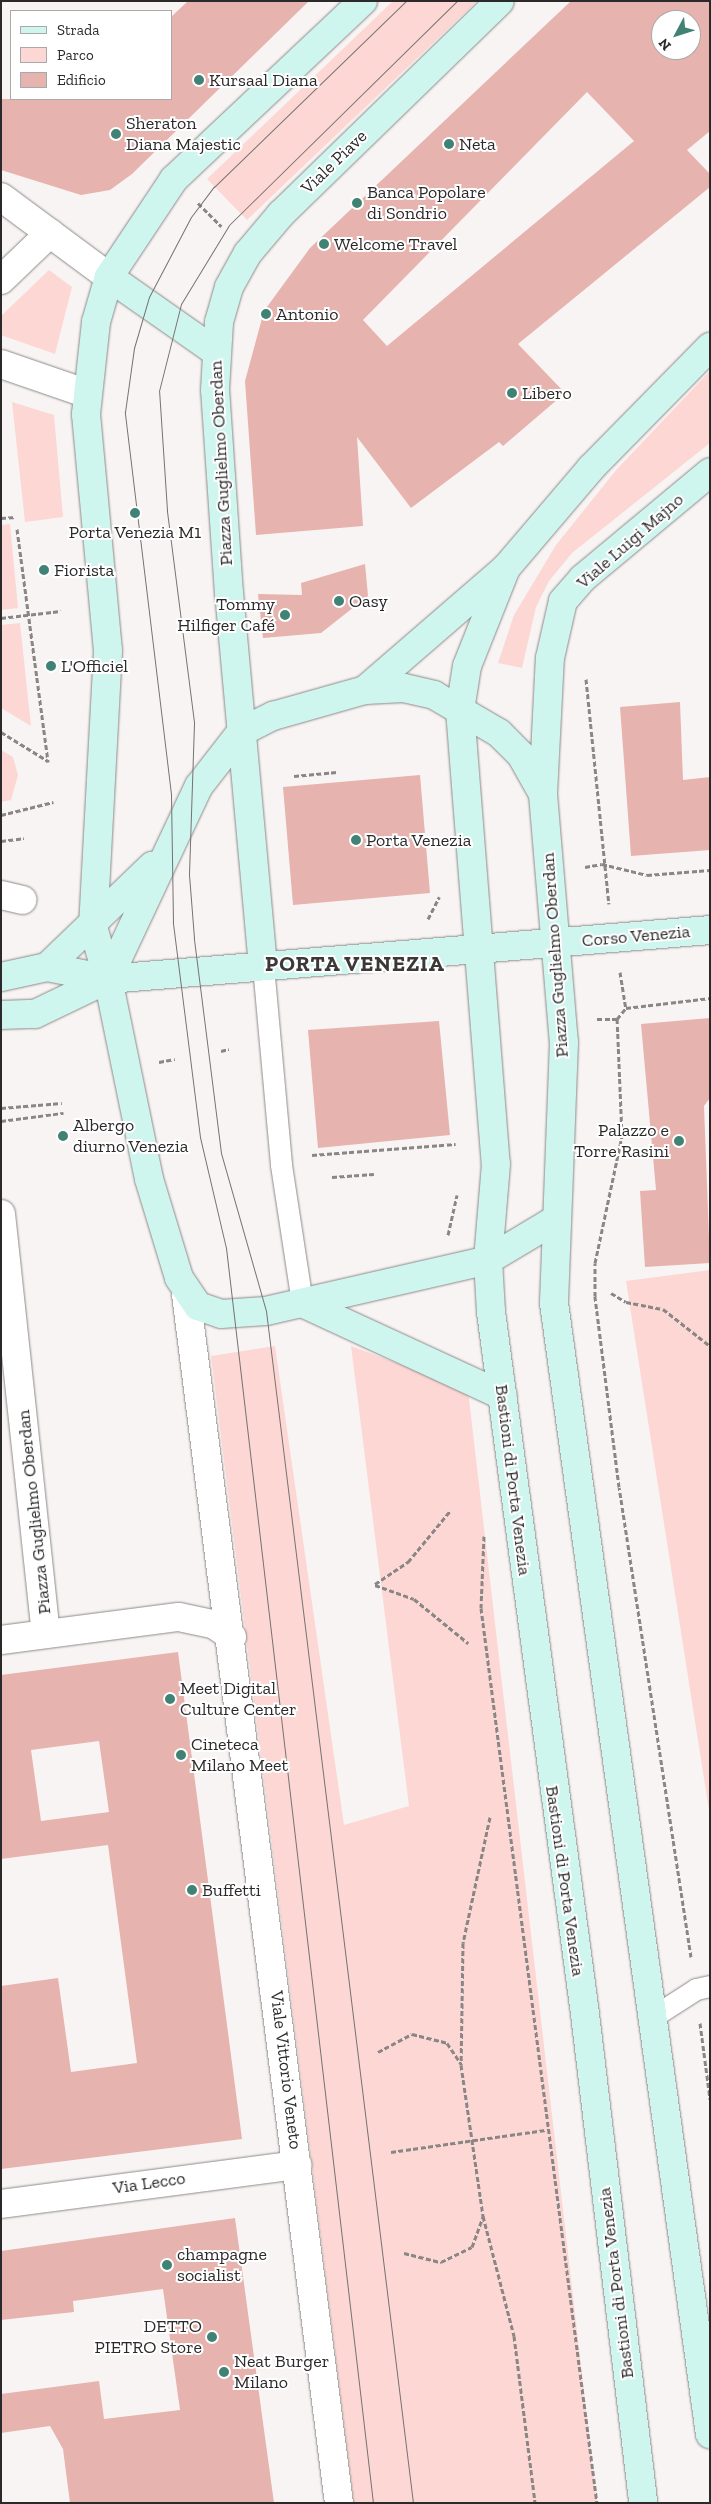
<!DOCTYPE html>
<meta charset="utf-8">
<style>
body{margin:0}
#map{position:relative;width:711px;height:2504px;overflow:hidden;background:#f8f4f3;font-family:"Zilla Slab",serif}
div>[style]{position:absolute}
.green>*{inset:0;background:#fdd7d3}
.building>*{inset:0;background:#e7b3ae}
.path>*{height:3px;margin-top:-1.5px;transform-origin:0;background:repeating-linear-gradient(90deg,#898685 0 5px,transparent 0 7.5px)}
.roads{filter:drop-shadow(0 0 1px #8d8a89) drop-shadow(0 0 1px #8d8a89)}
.lane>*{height:21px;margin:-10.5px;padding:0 10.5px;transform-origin:10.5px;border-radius:10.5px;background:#fff}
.street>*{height:28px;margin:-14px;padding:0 14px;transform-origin:14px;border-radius:14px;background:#fff}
.secondary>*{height:28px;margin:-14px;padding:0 14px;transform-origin:14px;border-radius:14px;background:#cef5ee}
.tram>*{height:1px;margin:-0.5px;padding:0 0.5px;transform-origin:0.5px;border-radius:0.5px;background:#757271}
.dots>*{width:14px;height:14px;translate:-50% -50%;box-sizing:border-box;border:2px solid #fff;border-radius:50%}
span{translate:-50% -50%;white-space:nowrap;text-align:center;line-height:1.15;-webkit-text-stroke:4px #fff;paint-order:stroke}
.poi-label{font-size:18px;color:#2b2929}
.left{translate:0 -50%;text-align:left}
.right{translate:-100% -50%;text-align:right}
.street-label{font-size:18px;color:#2b2929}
.district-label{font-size:22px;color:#3c3838;font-weight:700;letter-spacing:1px}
.frame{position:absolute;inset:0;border:2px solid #2b2929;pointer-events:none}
.legend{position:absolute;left:10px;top:10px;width:162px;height:90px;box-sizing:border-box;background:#fff;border:1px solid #aaa9a9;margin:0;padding:6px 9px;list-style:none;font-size:15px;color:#2b2929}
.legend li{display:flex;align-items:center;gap:10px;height:25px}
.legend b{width:25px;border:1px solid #aaa9a9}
.north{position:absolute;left:651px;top:10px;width:50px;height:50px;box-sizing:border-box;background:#fff;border:1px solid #aaa9a9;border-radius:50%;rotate:230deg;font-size:14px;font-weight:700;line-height:20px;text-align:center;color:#2b2929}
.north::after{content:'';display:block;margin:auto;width:18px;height:22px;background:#408274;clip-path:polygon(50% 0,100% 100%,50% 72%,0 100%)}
</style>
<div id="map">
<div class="green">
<div style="clip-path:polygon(393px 1px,477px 1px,247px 220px,207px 179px)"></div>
<div style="clip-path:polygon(49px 270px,72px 287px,55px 354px,1px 335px,1px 316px)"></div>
<div style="clip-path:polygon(710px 371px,710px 443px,572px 553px,549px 581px,536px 607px,522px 668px,498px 663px,514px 615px,556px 545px,617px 469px)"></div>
<div style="clip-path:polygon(12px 402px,54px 415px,63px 517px,25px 522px)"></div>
<div style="clip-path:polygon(10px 524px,18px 608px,1px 610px,1px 525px)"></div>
<div style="clip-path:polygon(20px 623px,31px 726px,1px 708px,1px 625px)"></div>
<div style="clip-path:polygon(1px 750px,13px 757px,18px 775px,11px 800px,1px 802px)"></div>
<div style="clip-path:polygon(710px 1270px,710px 1817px,626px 1281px)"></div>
<div style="clip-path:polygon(275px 1346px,344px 1825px,409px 1806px,351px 1346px,468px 1390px,597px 2503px,354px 2503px,211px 1356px)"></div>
</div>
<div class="building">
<div style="clip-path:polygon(188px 1px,309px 1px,132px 174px,110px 190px,81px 195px,1px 170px,1px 99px,171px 99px,171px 17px)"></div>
<div style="clip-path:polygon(evenodd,571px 1px,710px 1px,710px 131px,687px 150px,710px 174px,710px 187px,518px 344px,565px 393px,503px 446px,499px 442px,411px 508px,357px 437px,363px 526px,256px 535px,245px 381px,264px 311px,310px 248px,571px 1px,661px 20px,691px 20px,691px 50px,661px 50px,661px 20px,571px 1px,587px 92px,634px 141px,387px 346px,363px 320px,587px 92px)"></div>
<div style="clip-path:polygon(365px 564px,368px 596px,321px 633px,263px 638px,258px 594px,302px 595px,301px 583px)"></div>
<div style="clip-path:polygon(680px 702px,683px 780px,710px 777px,710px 850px,631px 856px,620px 707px)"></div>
<div style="clip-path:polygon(420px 775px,430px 893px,293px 905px,283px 787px)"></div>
<div style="clip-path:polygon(710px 1018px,710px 1098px,704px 1106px,710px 1263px,645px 1267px,640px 1191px,656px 1190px,641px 1024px)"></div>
<div style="clip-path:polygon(439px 1021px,450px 1135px,318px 1148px,308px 1030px)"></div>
<div style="clip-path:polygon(evenodd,178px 1652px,242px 2139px,1px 2169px,1px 1986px,58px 1978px,71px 2072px,137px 2063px,108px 1845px,1px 1859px,1px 1675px,178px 1652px,99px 1741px,109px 1812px,41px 1821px,31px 1750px,99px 1741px)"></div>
<div style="clip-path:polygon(235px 2218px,274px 2503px,70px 2503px,63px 2449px,50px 2426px,1px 2433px,1px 2394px,99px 2381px,104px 2419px,180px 2410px,163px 2289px,73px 2301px,74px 2312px,1px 2320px,1px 2251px)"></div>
</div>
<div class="path">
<div style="left:198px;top:203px;width:33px;rotate:45deg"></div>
<div style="left:1px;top:518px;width:15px;rotate:-4deg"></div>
<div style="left:17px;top:529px;width:235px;rotate:82.4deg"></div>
<div style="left:1px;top:618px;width:60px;rotate:-6.7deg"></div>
<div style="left:586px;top:679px;width:226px;rotate:84.2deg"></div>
<div style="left:1px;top:732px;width:55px;rotate:31.7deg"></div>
<div style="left:294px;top:776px;width:43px;rotate:-5.3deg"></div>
<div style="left:1px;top:815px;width:54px;rotate:-14deg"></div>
<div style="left:1px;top:841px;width:23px;rotate:-7deg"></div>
<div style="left:585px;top:867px;width:17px;rotate:-10deg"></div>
<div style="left:602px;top:864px;width:46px;rotate:13.7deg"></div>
<div style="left:647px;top:875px;width:63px;rotate:-4.5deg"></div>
<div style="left:428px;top:919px;width:25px;rotate:-63deg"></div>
<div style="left:620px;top:972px;width:36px;rotate:81deg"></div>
<div style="left:597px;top:1019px;width:20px"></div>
<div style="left:221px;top:1051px;width:8px;rotate:-14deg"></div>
<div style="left:159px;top:1062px;width:16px;rotate:-11deg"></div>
<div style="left:1px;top:1108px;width:61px;rotate:-4.7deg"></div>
<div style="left:1px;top:1121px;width:63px;rotate:-7.4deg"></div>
<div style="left:312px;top:1155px;width:144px;rotate:-4.4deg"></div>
<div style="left:332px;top:1177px;width:42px;rotate:-4.1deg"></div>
<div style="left:448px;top:1235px;width:41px;rotate:-77.3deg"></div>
<div style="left:611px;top:1293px;width:17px;rotate:31deg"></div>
<div style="left:626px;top:1302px;width:38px;rotate:11deg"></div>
<div style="left:663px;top:1309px;width:60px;rotate:38.2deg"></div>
<div style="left:484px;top:1536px;width:72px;rotate:92.4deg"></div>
<div style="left:481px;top:1608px;width:902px;rotate:82.62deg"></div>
<div style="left:375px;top:1584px;width:40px;rotate:-34deg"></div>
<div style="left:408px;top:1562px;width:66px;rotate:-50.5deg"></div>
<div style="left:375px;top:1585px;width:41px;rotate:19.7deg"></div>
<div style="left:414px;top:1599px;width:70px;rotate:39.2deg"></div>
<div style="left:490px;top:1817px;width:129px;rotate:102.1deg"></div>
<div style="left:463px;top:1943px;width:122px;rotate:90.9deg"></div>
<div style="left:461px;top:2065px;width:153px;rotate:81.7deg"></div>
<div style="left:483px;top:2216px;width:124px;rotate:75.5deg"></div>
<div style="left:514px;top:2336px;width:168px;rotate:82.8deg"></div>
<div style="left:691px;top:1957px;width:475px;rotate:-98.7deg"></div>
<div style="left:619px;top:1487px;width:193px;rotate:-97.2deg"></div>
<div style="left:595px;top:1296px;width:33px;rotate:-90deg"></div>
<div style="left:595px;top:1263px;width:130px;rotate:-78deg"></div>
<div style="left:622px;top:1136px;width:117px;rotate:-92.4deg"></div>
<div style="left:617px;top:1019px;width:14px;rotate:-51deg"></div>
<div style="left:626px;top:1008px;width:85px;rotate:-6.8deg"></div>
<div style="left:700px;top:2023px;width:77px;rotate:82.5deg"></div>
<div style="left:378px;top:2052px;width:38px;rotate:-28deg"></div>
<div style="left:412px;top:2034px;width:36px;rotate:14deg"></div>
<div style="left:447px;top:2043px;width:25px;rotate:56deg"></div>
<div style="left:391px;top:2152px;width:156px;rotate:-8.1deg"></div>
<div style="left:404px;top:2253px;width:38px;rotate:14deg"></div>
<div style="left:441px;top:2262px;width:34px;rotate:-26deg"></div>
<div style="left:472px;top:2247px;width:33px;rotate:-70deg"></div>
</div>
<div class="roads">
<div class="lane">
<div style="left:263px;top:966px;width:200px;rotate:84.8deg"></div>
<div style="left:281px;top:1165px;width:140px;rotate:81.3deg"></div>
<div style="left:654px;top:2016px;width:50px;rotate:-32.7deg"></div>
<div style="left:696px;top:1989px;width:14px;rotate:-12deg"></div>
</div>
<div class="street">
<div style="left:1px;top:197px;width:134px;rotate:36.5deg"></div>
<div style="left:1px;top:280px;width:68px;rotate:-43.8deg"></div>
<div style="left:1px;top:364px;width:89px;rotate:19deg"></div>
<div style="left:1px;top:895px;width:22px;rotate:13deg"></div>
<div style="left:1px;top:1214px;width:422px;rotate:83.9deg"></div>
<div style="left:186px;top:1294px;width:1219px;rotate:82.79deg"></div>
<div style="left:1px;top:1640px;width:179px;rotate:-7.4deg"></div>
<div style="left:179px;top:1617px;width:35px;rotate:12deg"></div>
<div style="left:213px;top:1624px;width:23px;rotate:34deg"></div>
<div style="left:1px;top:2204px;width:299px;rotate:-7.5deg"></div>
</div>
<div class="secondary">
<div style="left:363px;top:1px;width:260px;rotate:136.7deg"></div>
<div style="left:174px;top:179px;width:118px;rotate:123.6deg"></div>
<div style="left:109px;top:277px;width:47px;rotate:106.1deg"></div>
<div style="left:96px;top:322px;width:93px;rotate:96.2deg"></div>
<div style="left:86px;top:414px;width:237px;rotate:84.7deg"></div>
<div style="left:108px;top:650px;width:277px;rotate:93.1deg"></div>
<div style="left:93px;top:927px;width:54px;rotate:73.9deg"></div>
<div style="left:108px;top:979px;width:204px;rotate:78.4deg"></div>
<div style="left:149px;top:1179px;width:103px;rotate:73.1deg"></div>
<div style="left:179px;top:1278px;width:34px;rotate:56deg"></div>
<div style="left:198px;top:1306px;width:24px;rotate:19deg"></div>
<div style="left:221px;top:1314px;width:45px;rotate:-3.8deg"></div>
<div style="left:266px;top:1311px;width:228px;rotate:-12.9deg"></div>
<div style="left:488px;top:1260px;width:78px;rotate:-30.8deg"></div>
<div style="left:109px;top:277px;width:131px;rotate:35deg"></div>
<div style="left:506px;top:568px;width:105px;rotate:111.7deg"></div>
<div style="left:467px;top:666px;width:45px;rotate:99deg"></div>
<div style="left:460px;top:710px;width:455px;rotate:85.5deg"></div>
<div style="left:496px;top:1164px;width:96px;rotate:94.8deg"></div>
<div style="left:488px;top:1260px;width:52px;rotate:86.7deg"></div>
<div style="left:491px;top:1312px;width:708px;rotate:82.37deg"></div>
<div style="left:585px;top:2014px;width:492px;rotate:83.2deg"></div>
<div style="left:365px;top:690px;width:186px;rotate:-40.9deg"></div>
<div style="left:506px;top:568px;width:131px;rotate:-49.6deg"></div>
<div style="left:591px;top:468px;width:170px;rotate:-45.5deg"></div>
<div style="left:543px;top:794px;width:136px;rotate:-87.1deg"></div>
<div style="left:550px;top:658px;width:58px;rotate:-77.2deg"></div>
<div style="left:563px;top:601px;width:30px;rotate:-49deg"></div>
<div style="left:583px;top:578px;width:165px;rotate:-39.8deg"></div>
<div style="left:263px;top:966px;width:374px;rotate:-95.2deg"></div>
<div style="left:229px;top:594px;width:204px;rotate:-93.9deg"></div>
<div style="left:215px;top:390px;width:68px;rotate:-86.6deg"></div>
<div style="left:219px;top:322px;width:36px;rotate:-74deg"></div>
<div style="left:229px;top:287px;width:39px;rotate:-61deg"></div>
<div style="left:248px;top:253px;width:51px;rotate:-49.8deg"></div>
<div style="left:281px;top:214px;width:305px;rotate:-44.2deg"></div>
<div style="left:47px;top:967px;width:146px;rotate:-43.9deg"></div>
<div style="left:1px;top:977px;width:47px;rotate:-12.3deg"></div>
<div style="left:47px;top:967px;width:62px;rotate:11.1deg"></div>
<div style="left:108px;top:979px;width:604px;rotate:-4.65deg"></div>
<div style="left:108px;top:979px;width:213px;rotate:-64.8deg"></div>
<div style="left:199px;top:786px;width:68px;rotate:-52.1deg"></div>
<div style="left:241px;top:732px;width:36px;rotate:-27deg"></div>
<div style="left:273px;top:716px;width:96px;rotate:-15.8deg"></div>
<div style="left:365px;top:690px;width:39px;rotate:-3deg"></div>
<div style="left:404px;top:688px;width:31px;rotate:13deg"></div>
<div style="left:434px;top:695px;width:75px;rotate:30.3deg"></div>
<div style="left:499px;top:733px;width:31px;rotate:45deg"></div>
<div style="left:521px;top:755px;width:45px;rotate:60.6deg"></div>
<div style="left:543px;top:794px;width:249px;rotate:85.2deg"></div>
<div style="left:564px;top:1042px;width:261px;rotate:92.2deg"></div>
<div style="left:554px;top:1303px;width:1142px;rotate:82.15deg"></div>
<div style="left:1px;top:1015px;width:34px;rotate:-2deg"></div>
<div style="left:35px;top:1014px;width:81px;rotate:-25.6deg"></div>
<div style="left:302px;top:1303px;width:221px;rotate:24.8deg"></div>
</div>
</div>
<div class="tram">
<div style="left:373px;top:2503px;width:1264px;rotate:-96.68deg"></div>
<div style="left:226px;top:1248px;width:114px;rotate:-103.2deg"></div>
<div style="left:200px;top:1137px;width:217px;rotate:-97.2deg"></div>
<div style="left:173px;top:922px;width:128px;rotate:-90.9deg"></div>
<div style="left:171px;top:794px;width:385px;rotate:-96.9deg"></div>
<div style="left:125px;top:412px;width:65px;rotate:-82deg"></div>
<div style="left:134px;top:348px;width:53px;rotate:-73.6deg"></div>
<div style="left:149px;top:297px;width:90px;rotate:-62.3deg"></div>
<div style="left:191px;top:217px;width:38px;rotate:-53deg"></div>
<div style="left:214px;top:187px;width:267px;rotate:-44.1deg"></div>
<div style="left:413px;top:2503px;width:1201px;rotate:-97.03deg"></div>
<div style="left:266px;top:1311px;width:164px;rotate:-105.9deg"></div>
<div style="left:221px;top:1153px;width:217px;rotate:-97.2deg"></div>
<div style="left:194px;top:938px;width:64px;rotate:-94.5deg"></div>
<div style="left:189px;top:874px;width:152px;rotate:-88.1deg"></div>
<div style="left:194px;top:722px;width:214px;rotate:-97.3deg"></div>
<div style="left:167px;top:510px;width:119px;rotate:-93.8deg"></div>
<div style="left:159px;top:391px;width:90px;rotate:-75.8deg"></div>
<div style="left:181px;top:304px;width:92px;rotate:-58.7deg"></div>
<div style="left:229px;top:225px;width:320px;rotate:-44.5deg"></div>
</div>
<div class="dots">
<div style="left:199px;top:80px;background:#408274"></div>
<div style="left:116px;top:134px;background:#408274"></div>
<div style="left:449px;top:144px;background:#408274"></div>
<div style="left:357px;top:203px;background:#408274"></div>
<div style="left:324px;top:244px;background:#408274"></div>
<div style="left:266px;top:314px;background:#408274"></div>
<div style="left:512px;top:393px;background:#408274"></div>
<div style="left:135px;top:513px;background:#408274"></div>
<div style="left:44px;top:570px;background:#408274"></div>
<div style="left:339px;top:601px;background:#408274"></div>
<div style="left:285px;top:615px;background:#408274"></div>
<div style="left:51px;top:666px;background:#408274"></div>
<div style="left:356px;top:840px;background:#408274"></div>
<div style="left:63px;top:1136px;background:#408274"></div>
<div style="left:679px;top:1141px;background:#408274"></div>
<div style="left:170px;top:1699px;background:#408274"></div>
<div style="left:181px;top:1755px;background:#408274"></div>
<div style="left:192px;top:1890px;background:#408274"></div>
<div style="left:167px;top:2265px;background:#408274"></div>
<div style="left:212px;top:2337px;background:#408274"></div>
<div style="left:224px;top:2372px;background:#408274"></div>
</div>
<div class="poi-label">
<span class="left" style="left:209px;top:80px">Kursaal Diana</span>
<span class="left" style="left:126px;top:134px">Sheraton<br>Diana Majestic</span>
<span class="left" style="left:459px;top:144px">Neta</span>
<span class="left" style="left:367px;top:203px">Banca Popolare<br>di Sondrio</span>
<span class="left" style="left:334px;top:244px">Welcome Travel</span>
<span class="left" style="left:276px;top:314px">Antonio</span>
<span class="left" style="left:522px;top:393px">Libero</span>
<span style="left:135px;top:532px">Porta Venezia M1</span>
<span class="left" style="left:54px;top:570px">Fiorista</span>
<span class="left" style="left:349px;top:601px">Oasy</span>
<span class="right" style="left:275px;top:615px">Tommy<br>Hilfiger Café</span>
<span class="left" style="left:61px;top:666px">L'Officiel</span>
<span class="left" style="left:366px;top:840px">Porta Venezia</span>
<span class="left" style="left:73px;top:1136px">Albergo<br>diurno Venezia</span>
<span class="right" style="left:669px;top:1141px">Palazzo e<br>Torre Rasini</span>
<span class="left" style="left:180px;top:1699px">Meet Digital<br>Culture Center</span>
<span class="left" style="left:191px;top:1755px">Cineteca<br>Milano Meet</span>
<span class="left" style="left:202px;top:1890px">Buffetti</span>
<span class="left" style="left:177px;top:2265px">champagne<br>socialist</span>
<span class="right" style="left:202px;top:2337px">DETTO<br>PIETRO Store</span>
<span class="left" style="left:234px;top:2372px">Neat Burger<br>Milano</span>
</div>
<div class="street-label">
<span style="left:334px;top:162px;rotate:-44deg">Viale Piave</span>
<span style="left:221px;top:463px;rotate:-93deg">Piazza Guglielmo Oberdan</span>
<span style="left:630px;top:541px;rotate:-41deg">Viale Luigi Majno</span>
<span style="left:636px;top:936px;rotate:-5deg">Corso Venezia</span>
<span style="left:555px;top:955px;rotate:-94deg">Piazza Guglielmo Oberdan</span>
<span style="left:513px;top:1480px;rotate:83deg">Bastioni di Porta Venezia</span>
<span style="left:34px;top:1512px;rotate:-96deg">Piazza Guglielmo Oberdan</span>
<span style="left:565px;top:1881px;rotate:82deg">Bastioni di Porta Venezia</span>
<span style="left:286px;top:2070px;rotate:83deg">Viale Vittorio Veneto</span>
<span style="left:149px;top:2183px;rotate:-8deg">Via Lecco</span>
<span style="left:616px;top:2283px;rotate:-97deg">Bastioni di Porta Venezia</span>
</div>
<div class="district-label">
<span style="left:355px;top:964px">PORTA VENEZIA</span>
</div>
<div class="frame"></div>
<ul class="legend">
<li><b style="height:6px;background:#cef5ee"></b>Strada</li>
<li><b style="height:14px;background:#fdd7d3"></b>Parco</li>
<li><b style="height:14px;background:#e7b3ae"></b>Edificio</li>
</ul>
<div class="north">N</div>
</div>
